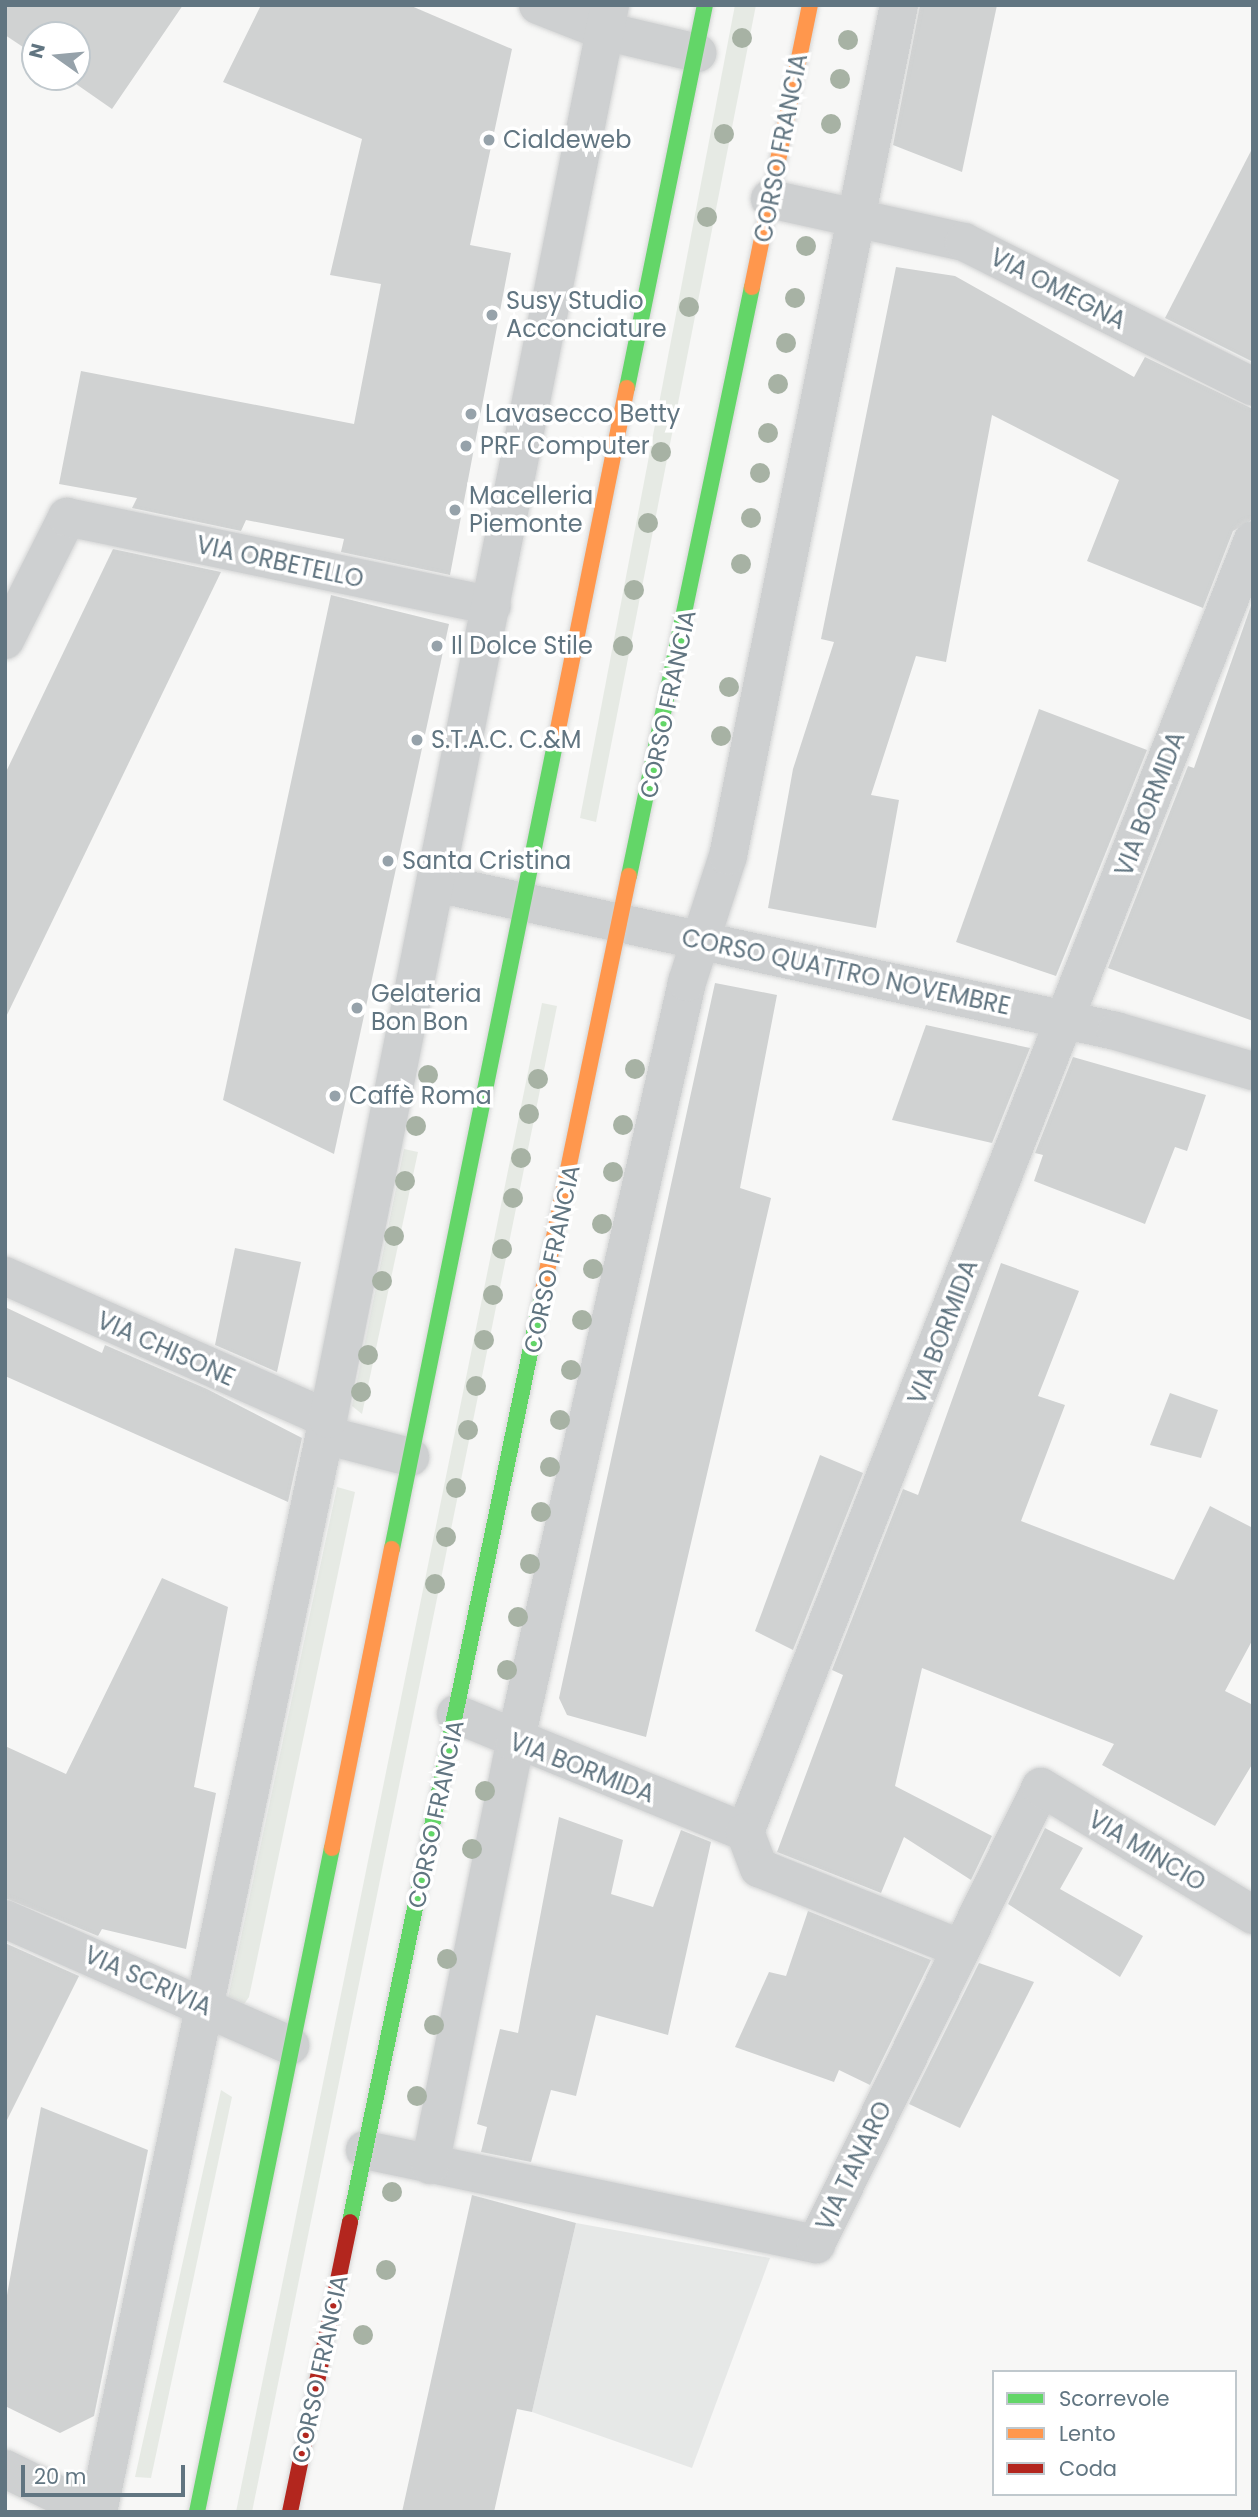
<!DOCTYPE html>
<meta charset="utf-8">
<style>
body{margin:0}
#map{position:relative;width:1258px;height:2517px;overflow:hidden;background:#f7f7f6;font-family:Poppins,sans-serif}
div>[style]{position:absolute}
.built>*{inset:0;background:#e6e8e7}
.green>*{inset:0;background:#e6eae4}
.building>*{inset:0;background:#d0d2d2}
.roads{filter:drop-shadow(0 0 2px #d4d5d5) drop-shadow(0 0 2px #d4d5d5)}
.street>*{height:38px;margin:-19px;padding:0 19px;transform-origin:19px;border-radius:19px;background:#ced0d1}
.fast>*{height:16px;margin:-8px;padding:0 8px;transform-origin:8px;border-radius:8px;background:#63d668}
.slow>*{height:16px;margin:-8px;padding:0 8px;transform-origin:8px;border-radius:8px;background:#ff974d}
.jam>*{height:16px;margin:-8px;padding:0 8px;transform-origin:8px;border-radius:8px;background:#b3261e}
.trees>*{width:20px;height:20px;margin:-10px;border-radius:50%;background:#a7b2a4}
.dots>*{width:19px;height:19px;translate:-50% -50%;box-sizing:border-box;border:4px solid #fff;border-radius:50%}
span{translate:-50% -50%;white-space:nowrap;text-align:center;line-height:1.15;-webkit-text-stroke:7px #fff;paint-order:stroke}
.poi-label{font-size:24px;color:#617581}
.left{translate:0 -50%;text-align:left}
.street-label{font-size:24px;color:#617581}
.frame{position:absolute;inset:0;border:7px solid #617581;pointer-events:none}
.legend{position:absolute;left:992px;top:2370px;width:245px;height:126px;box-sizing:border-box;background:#fff;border:2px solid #c0c8cd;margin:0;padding:9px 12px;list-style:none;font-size:21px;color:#617581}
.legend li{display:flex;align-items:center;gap:14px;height:35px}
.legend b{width:35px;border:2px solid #c0c8cd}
.north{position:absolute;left:21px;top:21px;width:70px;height:70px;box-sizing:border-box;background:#fff;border:2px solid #c0c8cd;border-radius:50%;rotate:285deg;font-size:19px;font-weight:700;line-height:28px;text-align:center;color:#617581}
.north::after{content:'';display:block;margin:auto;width:24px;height:32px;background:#96a2aa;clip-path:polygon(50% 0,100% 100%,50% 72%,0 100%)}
.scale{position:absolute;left:21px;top:2465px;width:164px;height:32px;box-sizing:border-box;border:4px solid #617581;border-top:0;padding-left:9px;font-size:21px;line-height:24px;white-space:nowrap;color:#617581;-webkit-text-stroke:5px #fff;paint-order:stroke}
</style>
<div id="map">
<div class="built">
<div style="clip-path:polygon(576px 2223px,770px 2258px,692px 2468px,532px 2412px)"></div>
</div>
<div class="green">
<div style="clip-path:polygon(735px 5px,756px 5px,596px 822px,580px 818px)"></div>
<div style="clip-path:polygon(542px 1003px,557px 1006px,348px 2038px,252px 2512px,236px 2512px)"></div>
<div style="clip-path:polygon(404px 1149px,418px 1152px,362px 1414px,352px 1406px)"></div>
<div style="clip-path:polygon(337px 1487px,355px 1492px,249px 1997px,242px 2007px,228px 1998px)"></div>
<div style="clip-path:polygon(221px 2090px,232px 2097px,151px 2478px,135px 2477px)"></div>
</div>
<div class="building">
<div style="clip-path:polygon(5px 5px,183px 5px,112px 109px,66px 77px,77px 77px,77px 35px,35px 35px,35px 55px,5px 35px)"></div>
<div style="clip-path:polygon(261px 5px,409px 5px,512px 49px,470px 245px,511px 253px,450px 575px,341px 552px,344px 539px,246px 520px,241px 531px,132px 508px,137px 498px,59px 484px,81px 371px,354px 424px,381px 284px,330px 275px,362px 139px,223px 82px)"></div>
<div style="clip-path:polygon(920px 5px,997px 5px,962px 172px,893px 145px)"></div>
<div style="clip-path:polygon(1253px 147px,1253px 362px,1165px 318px)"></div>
<div style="clip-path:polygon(896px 267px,955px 276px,1134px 377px,1145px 357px,1253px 409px,1253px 519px,1233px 531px,1203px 608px,1087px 561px,1119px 480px,992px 415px,946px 662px,916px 656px,871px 795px,899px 800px,876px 928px,768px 908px,793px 769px,834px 642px,821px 639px)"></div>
<div style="clip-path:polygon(113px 549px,221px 572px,5px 1019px,5px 774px)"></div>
<div style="clip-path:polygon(331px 595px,449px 624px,334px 1154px,223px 1100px)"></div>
<div style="clip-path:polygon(1253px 600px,1253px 1021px,1108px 968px,1188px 766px,1194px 768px)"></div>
<div style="clip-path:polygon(1039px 709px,1147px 750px,1056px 976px,956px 942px)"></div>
<div style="clip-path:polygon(715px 983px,777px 995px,740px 1188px,771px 1198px,646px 1737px,567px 1715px,559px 1698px)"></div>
<div style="clip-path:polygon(926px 1025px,1030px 1048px,992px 1143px,892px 1120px)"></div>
<div style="clip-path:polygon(1073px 1057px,1206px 1095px,1187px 1151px,1175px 1147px,1145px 1224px,1034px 1181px,1043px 1155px,1035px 1153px)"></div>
<div style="clip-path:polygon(235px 1248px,301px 1262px,277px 1372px,215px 1345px)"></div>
<div style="clip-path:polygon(1001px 1263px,1079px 1291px,1038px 1396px,1065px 1405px,1021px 1521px,1174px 1580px,1210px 1506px,1253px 1528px,1253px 1639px,1225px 1691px,1253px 1705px,1253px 1763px,1215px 1826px,1102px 1765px,1114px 1744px,922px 1668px,895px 1786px,992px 1836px,971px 1880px,904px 1837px,881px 1893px,777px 1852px,843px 1675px,832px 1670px,903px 1489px,918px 1495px)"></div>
<div style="clip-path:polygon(5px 1307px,102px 1353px,105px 1345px,207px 1389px,302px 1438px,288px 1502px,5px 1376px)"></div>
<div style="clip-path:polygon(1170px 1393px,1218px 1410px,1201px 1458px,1150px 1445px)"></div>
<div style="clip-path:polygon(820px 1455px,863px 1473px,793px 1650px,755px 1631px)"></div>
<div style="clip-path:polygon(162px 1578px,228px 1607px,194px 1787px,216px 1793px,186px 1949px,102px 1929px,98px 1936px,5px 1898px,5px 1746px,66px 1774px)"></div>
<div style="clip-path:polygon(559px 1817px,623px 1840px,611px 1894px,653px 1907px,681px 1830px,711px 1842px,668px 2035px,596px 2015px,576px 2096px,551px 2090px,531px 2162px,481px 2152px,487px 2127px,477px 2124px,500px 2029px,518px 2033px)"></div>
<div style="clip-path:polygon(1045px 1828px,1083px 1848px,1060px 1889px,1143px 1936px,1120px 1977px,1008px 1904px)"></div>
<div style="clip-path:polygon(808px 1911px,931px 1960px,870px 2085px,839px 2070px,834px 2082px,735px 2047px,769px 1972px,786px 1976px)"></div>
<div style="clip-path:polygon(5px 1943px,79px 1976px,5px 2124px)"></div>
<div style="clip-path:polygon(979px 1963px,1034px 1982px,960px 2128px,909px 2104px)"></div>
<div style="clip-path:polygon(41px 2107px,148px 2150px,94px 2416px,60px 2433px,5px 2406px,5px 2306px)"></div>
<div style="clip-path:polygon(472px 2195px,576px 2223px,532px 2412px,517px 2409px,494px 2512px,402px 2512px)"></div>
</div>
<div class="roads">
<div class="street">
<div style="left:538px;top:5px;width:71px;rotate:21.5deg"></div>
<div style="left:604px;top:31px;width:96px;rotate:13.3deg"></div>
<div style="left:770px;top:199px;width:199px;rotate:12.5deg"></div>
<div style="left:964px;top:242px;width:323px;rotate:26.6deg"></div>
<div style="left:5px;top:640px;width:138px;rotate:-63.2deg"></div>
<div style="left:67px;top:517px;width:434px;rotate:11.8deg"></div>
<div style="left:436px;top:883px;width:696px;rotate:12.28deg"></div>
<div style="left:1116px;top:1031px;width:143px;rotate:16.3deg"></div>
<div style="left:5px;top:1276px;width:353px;rotate:23.9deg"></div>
<div style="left:325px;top:1435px;width:88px;rotate:14.5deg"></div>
<div style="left:456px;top:1714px;width:312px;rotate:22.2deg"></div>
<div style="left:745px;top:1832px;width:1388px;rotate:-68.54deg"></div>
<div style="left:745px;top:1832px;width:39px;rotate:69deg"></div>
<div style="left:759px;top:1868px;width:215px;rotate:21.8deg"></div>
<div style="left:5px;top:1919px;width:312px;rotate:23.9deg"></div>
<div style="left:365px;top:2150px;width:461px;rotate:11.8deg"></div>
<div style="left:816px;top:2244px;width:509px;rotate:-63.79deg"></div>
<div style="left:1041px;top:1787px;width:248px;rotate:31.1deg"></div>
<div style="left:430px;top:2165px;width:430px;rotate:-78.6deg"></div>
<div style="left:515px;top:1743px;width:780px;rotate:-77.26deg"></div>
<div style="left:687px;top:982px;width:133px;rotate:-72deg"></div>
<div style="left:728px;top:856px;width:868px;rotate:-78.64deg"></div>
<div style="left:5px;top:2469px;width:98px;rotate:26deg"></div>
<div style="left:98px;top:2512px;width:1117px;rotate:-78.12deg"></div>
<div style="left:328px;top:1419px;width:1442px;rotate:-78.72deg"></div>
</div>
<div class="fast">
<div style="left:627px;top:388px;width:391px;rotate:-78.5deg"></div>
<div style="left:629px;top:876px;width:602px;rotate:-78.2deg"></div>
<div style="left:392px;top:1549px;width:832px;rotate:-78.55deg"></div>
<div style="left:350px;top:2222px;width:947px;rotate:-78.3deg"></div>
<div style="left:197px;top:2512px;width:678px;rotate:-78.51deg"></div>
</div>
<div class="slow">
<div style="left:752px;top:287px;width:288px;rotate:-78.4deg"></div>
<div style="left:557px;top:734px;width:353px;rotate:-78.6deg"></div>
<div style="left:542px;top:1295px;width:428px;rotate:-78.3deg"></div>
<div style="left:332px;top:1848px;width:305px;rotate:-78.7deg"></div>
</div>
<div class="jam">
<div style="left:290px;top:2512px;width:296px;rotate:-78.3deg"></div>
</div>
</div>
<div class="trees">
<div style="left:742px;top:38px"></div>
<div style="left:848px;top:40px"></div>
<div style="left:840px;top:79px"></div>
<div style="left:831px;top:124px"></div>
<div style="left:724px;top:134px"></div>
<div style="left:707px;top:217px"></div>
<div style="left:806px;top:246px"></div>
<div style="left:795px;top:298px"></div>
<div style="left:689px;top:307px"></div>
<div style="left:786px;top:343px"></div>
<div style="left:778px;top:384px"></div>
<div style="left:768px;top:433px"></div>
<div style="left:661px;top:452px"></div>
<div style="left:760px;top:473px"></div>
<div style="left:751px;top:518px"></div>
<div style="left:648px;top:523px"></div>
<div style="left:741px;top:564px"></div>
<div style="left:634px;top:590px"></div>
<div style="left:623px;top:646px"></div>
<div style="left:729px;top:687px"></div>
<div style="left:721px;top:736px"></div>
<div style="left:442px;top:995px"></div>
<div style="left:635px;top:1069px"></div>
<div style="left:428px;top:1075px"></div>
<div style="left:538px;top:1079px"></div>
<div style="left:529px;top:1114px"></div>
<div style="left:623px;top:1125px"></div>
<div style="left:416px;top:1126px"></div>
<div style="left:521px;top:1158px"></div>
<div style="left:613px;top:1172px"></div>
<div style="left:405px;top:1181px"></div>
<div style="left:513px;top:1198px"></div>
<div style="left:602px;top:1224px"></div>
<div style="left:394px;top:1236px"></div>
<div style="left:502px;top:1249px"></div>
<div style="left:593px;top:1269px"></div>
<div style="left:382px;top:1281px"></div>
<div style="left:493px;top:1295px"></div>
<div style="left:582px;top:1320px"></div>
<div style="left:484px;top:1340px"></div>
<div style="left:368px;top:1355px"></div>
<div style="left:571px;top:1370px"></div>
<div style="left:476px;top:1386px"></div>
<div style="left:361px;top:1392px"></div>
<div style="left:560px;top:1420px"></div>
<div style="left:468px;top:1430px"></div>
<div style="left:550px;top:1467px"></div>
<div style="left:456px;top:1488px"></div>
<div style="left:541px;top:1512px"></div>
<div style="left:446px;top:1537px"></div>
<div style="left:530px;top:1564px"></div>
<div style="left:435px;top:1584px"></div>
<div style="left:518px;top:1617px"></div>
<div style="left:507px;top:1670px"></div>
<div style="left:485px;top:1791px"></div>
<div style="left:472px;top:1849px"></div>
<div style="left:447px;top:1959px"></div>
<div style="left:434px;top:2025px"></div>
<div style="left:417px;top:2096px"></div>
<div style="left:392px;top:2192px"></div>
<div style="left:386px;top:2270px"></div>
<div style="left:363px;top:2335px"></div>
</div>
<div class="dots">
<div style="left:489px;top:140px;background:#96a2aa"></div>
<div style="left:492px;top:315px;background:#96a2aa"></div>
<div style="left:471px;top:414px;background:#96a2aa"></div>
<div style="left:466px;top:446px;background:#96a2aa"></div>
<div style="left:455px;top:510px;background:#96a2aa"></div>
<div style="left:437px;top:646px;background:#96a2aa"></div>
<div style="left:417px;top:740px;background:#96a2aa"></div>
<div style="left:388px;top:861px;background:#96a2aa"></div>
<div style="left:357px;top:1008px;background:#96a2aa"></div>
<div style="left:335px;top:1096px;background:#96a2aa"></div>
</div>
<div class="poi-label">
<span class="left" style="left:503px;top:140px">Cialdeweb</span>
<span class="left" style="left:506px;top:315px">Susy Studio<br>Acconciature</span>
<span class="left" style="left:485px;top:414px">Lavasecco Betty</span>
<span class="left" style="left:480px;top:446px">PRF Computer</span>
<span class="left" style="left:469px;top:510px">Macelleria<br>Piemonte</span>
<span class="left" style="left:451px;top:646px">Il Dolce Stile</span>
<span class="left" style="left:431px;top:740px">S.T.A.C. C.&amp;M</span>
<span class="left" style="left:402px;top:861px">Santa Cristina</span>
<span class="left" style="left:371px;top:1008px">Gelateria<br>Bon Bon</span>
<span class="left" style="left:349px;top:1096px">Caffè Roma</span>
</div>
<div class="street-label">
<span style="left:781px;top:148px;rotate:-79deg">CORSO FRANCIA</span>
<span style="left:1058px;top:289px;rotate:27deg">VIA OMEGNA</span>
<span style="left:280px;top:562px;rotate:12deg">VIA ORBETELLO</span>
<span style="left:668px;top:704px;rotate:-78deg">CORSO FRANCIA</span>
<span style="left:1150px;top:804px;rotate:-69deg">VIA BORMIDA</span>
<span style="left:846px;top:972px;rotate:12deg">CORSO QUATTRO NOVEMBRE</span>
<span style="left:552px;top:1259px;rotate:-78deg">CORSO FRANCIA</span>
<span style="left:943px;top:1332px;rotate:-69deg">VIA BORMIDA</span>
<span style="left:166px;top:1349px;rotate:24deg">VIA CHISONE</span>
<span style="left:582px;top:1768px;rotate:21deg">VIA BORMIDA</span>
<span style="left:436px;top:1814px;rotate:-78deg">CORSO FRANCIA</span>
<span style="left:1147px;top:1851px;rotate:31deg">VIA MINCIO</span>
<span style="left:148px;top:1981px;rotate:24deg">VIA SCRIVIA</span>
<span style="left:854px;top:2166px;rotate:-64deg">VIA TANARO</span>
<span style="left:320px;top:2369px;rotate:-78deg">CORSO FRANCIA</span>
</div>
<div class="frame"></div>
<ul class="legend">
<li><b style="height:9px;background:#63d668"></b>Scorrevole</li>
<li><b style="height:9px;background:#ff974d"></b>Lento</li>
<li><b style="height:9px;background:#b3261e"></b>Coda</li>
</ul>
<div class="north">N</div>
<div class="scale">20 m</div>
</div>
